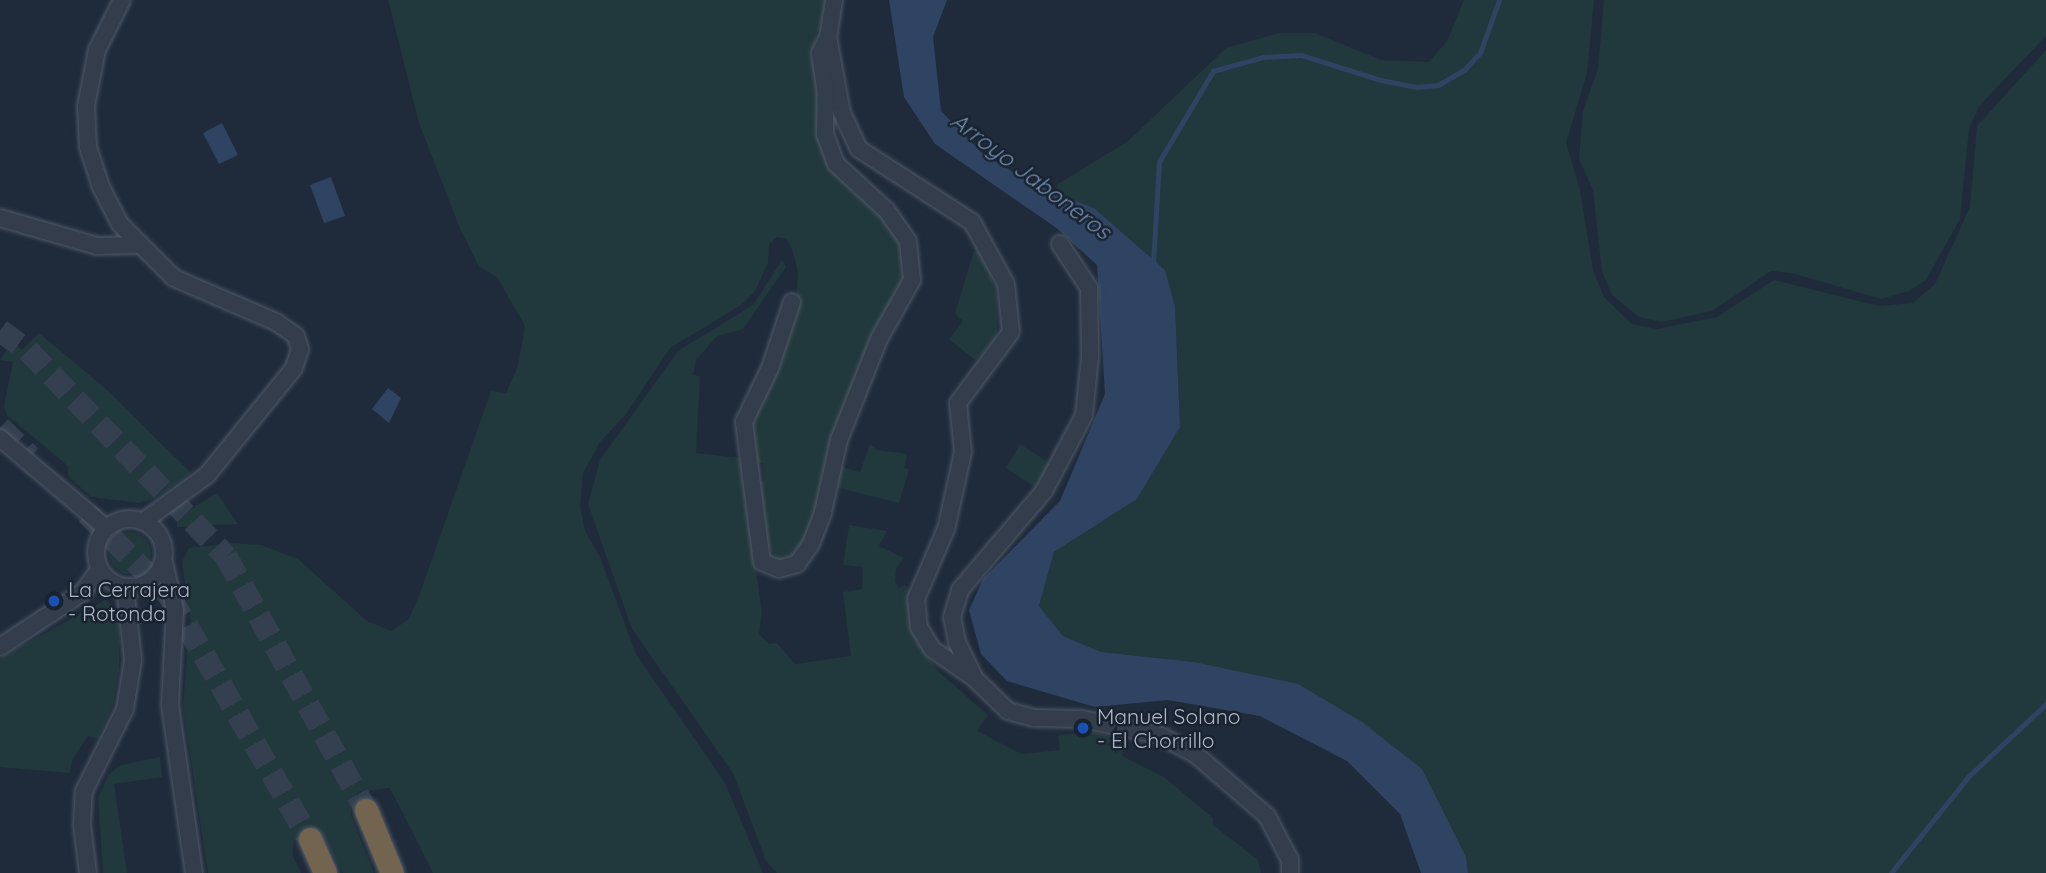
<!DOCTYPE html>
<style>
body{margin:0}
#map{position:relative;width:2046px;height:873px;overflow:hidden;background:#1f2b3b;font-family:Quicksand,sans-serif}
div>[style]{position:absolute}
.green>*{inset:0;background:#21383c}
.round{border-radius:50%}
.water>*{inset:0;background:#2f4462}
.stream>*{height:4.5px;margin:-2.25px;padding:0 2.25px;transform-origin:2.25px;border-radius:2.25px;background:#2f4462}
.highway-tunnel>*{height:23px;margin-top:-11.5px;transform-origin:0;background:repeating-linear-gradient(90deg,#344050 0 23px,transparent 0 34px)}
.roads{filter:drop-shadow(0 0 2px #515a68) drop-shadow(0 0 2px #515a68)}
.minor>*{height:16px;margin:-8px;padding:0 8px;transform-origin:8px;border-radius:8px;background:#333d4b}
.minor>.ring{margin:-8px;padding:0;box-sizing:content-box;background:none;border:16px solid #333d4b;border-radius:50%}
.highway>*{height:23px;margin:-11.5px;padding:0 11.5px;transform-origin:11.5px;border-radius:11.5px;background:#72644f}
.dots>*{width:19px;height:19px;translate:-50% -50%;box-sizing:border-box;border:4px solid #19222f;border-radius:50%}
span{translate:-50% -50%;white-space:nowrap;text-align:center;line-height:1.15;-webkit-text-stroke:5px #19222f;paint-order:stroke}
.poi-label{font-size:21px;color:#aeb7c7}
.left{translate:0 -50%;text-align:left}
.water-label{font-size:23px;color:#738eb2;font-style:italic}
</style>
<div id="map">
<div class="green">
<div style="clip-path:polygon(388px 0,829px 0,824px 31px,818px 31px,811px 55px,821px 93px,823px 146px,906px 246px,908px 270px,827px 455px,826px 485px,801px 551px,780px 561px,770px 549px,755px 482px,764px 481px,763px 463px,753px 463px,752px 425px,777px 372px,796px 303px,798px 272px,793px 252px,787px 239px,777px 237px,769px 244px,768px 263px,755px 291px,741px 305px,670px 348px,626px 414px,600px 442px,583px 473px,580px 507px,585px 531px,600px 557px,636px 654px,725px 783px,763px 873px,433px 873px,390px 788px,359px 792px,351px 802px,351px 816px,374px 873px,343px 873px,327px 843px,308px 831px,294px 841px,292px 854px,301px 873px,208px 873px,183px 708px,190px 620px,182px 561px,189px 548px,233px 543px,261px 545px,298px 559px,367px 621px,391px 631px,409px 619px,419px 596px,491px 391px,506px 393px,518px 366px,525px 326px,497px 277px,479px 267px,459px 226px,419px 123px)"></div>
<div style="clip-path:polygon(1464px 0,1594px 0,1587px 73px,1566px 143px,1580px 190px,1593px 270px,1604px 297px,1632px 324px,1657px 329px,1717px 317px,1774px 280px,1878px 306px,1913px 303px,1935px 284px,1970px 207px,1977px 126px,2046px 50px,2046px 873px,1468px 873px,1466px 857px,1422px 769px,1194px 662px,1101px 652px,1063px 636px,1039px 606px,1054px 552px,1137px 499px,1180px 426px,1175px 306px,1165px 270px,1094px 208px,1054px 192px,1058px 184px,1128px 141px,1226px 48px,1279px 33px,1315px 33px,1381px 60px,1429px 62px,1447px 41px)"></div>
<div style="clip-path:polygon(1604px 0,2046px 0,2046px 36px,1979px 106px,1969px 129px,1960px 219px,1926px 280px,1909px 291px,1881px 299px,1792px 273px,1771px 271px,1712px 311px,1661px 322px,1639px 317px,1612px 295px,1602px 272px,1593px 190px,1579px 159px,1583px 110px,1598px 69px)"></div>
<div style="clip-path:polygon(974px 251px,984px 252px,997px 297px,997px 337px,976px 361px,949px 339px,963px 321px,955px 313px)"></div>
<div style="clip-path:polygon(782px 260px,786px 267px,743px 329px,717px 336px,696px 360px,693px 375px,700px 376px,696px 453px,740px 458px,762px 612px,759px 634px,769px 644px,777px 643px,795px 664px,851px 656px,843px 592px,862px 589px,863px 567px,843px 565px,849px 525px,887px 531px,879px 546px,904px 558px,896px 569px,895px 582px,899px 588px,904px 585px,911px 589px,910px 610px,918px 642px,939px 672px,988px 715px,977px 731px,1022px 754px,1060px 750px,1058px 735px,1095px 732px,1127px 742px,1122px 756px,1164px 777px,1213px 818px,1213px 825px,1258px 860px,1261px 873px,777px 873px,766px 861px,733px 773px,632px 629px,588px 504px,600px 460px,678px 351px,753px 305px)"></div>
<div style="clip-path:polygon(39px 333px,106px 389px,191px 473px,156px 498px,139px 503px,91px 497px,68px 476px,68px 466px,7px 415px,4px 406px,13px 362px,0 360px,8px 349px,16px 345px,22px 350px)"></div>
<div style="clip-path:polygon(870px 444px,877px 450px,907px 454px,904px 468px,909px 470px,899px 503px,835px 487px,835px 465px,860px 472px)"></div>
<div style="clip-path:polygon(1020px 444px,1051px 464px,1035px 487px,1006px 468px)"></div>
<div style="clip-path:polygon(217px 493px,238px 524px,177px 527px,177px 517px)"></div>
<div class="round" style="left:109px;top:532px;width:42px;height:42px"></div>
<div style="clip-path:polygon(105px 600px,115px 607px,120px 619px,119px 672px,113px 704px,98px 739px,88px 736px,72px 760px,70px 773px,0 767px,0 658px)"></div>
<div style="clip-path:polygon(160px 757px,162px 777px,114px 784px,127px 873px,103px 873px,98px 798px,108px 775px,121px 765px)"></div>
</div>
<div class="water">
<div style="clip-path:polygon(889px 0,947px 0,933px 37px,941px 111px,984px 155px,1032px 183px,1094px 208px,1165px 270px,1175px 306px,1180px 427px,1137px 499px,1054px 552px,1039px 606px,1063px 636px,1101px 652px,1194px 662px,1298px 684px,1362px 722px,1422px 769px,1466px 857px,1468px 873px,1421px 873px,1400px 814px,1347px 761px,1260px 716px,1168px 700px,1095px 707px,1007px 681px,981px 654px,969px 610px,983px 579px,1060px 501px,1105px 394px,1097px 265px,1055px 227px,935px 144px,904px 97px)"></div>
<div style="clip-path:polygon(222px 123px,238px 155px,219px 164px,203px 133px)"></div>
<div style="clip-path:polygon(331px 177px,345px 216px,324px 223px,310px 185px)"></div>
<div style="clip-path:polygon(388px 388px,401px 398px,389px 423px,372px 409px)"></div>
</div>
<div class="stream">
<div style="left:1153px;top:263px;width:101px;rotate:-86.6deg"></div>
<div style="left:1159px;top:162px;width:106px;rotate:-59.3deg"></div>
<div style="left:1213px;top:71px;width:52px;rotate:-15.6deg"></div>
<div style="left:1263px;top:57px;width:38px;rotate:-3deg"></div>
<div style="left:1301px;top:55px;width:84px;rotate:17.4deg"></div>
<div style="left:1381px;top:80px;width:36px;rotate:11deg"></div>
<div style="left:1416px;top:87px;width:22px;rotate:-5deg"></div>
<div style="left:1438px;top:85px;width:30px;rotate:-30deg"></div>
<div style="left:1464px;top:70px;width:23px;rotate:-47deg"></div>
<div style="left:1480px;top:53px;width:56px;rotate:-70.3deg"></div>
<div style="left:1891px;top:873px;width:124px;rotate:-51.2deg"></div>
<div style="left:1969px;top:776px;width:105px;rotate:-43.1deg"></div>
</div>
<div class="highway-tunnel">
<div style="left:0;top:330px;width:34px;rotate:36deg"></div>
<div style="left:28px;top:350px;width:286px;rotate:46.1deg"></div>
<div style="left:226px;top:556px;width:290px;rotate:61.1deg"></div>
<div style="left:0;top:427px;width:42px;rotate:44deg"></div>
<div style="left:87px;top:513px;width:117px;rotate:45deg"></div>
<div style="left:170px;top:596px;width:280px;rotate:60.1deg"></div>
</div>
<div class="roads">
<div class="minor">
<div style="left:122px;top:0;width:56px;rotate:116.6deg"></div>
<div style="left:97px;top:50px;width:57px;rotate:101.1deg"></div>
<div style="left:86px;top:106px;width:41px;rotate:87.2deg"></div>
<div style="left:88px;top:147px;width:40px;rotate:72deg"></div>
<div style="left:100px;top:185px;width:44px;rotate:62.9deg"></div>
<div style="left:120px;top:224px;width:76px;rotate:45deg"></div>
<div style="left:174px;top:278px;width:111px;rotate:23.3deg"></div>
<div style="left:276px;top:322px;width:24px;rotate:35deg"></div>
<div style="left:296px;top:336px;width:14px;rotate:73deg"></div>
<div style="left:300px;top:349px;width:20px;rotate:108deg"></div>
<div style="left:294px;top:368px;width:138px;rotate:129.1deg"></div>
<div style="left:207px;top:475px;width:78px;rotate:143.9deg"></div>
<div style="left:834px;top:0;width:37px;rotate:99deg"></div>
<div style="left:828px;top:37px;width:77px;rotate:79.6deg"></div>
<div style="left:842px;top:113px;width:40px;rotate:65deg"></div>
<div style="left:859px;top:149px;width:135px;rotate:32.9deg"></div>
<div style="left:972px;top:222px;width:71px;rotate:61.3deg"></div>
<div style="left:1006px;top:284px;width:48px;rotate:84.1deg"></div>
<div style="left:1011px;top:332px;width:89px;rotate:126.7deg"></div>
<div style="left:958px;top:403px;width:49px;rotate:84.2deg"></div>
<div style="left:963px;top:452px;width:79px;rotate:102.4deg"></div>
<div style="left:946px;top:529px;width:76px;rotate:113.2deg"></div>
<div style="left:916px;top:599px;width:28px;rotate:84deg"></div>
<div style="left:919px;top:627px;width:26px;rotate:59deg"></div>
<div style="left:932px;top:649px;width:51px;rotate:34.6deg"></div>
<div style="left:974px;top:678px;width:47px;rotate:44.1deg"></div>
<div style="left:1008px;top:711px;width:28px;rotate:15deg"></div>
<div style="left:1035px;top:718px;width:47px;rotate:1.2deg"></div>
<div style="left:1082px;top:719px;width:81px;rotate:12.1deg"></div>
<div style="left:1161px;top:736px;width:38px;rotate:28deg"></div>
<div style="left:1195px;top:754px;width:95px;rotate:40.7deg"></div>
<div style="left:1267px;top:816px;width:50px;rotate:62.4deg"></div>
<div style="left:1290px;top:860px;width:13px;rotate:90deg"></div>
<div style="left:0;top:218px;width:101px;rotate:16.1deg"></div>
<div style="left:97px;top:246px;width:41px;rotate:-1.4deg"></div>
<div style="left:792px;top:302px;width:70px;rotate:108.4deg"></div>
<div style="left:770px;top:368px;width:60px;rotate:115.7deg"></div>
<div style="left:744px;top:422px;width:141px;rotate:82.7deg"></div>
<div style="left:762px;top:562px;width:18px;rotate:22deg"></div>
<div style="left:779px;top:569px;width:19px;rotate:-16deg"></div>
<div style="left:797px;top:564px;width:24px;rotate:-55deg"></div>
<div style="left:811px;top:544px;width:34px;rotate:-69deg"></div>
<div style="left:823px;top:512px;width:74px;rotate:-77.5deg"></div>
<div style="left:839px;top:440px;width:109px;rotate:-68.4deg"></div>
<div style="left:879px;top:339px;width:68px;rotate:-60.8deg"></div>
<div style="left:912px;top:280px;width:39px;rotate:-96deg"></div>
<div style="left:908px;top:241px;width:38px;rotate:-125deg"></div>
<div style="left:886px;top:210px;width:68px;rotate:-137.4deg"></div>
<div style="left:836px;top:164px;width:32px;rotate:-110deg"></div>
<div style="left:825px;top:134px;width:39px;rotate:-89deg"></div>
<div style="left:826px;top:95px;width:42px;rotate:-98.1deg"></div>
<div style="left:820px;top:53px;width:18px;rotate:-63deg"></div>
<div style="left:0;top:438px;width:139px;rotate:40.3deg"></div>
<div class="ring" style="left:96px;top:519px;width:52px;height:52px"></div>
<div style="left:164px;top:562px;width:49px;rotate:77.1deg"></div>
<div style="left:175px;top:610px;width:95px;rotate:93deg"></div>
<div style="left:170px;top:705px;width:170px;rotate:81.9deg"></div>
<div style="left:0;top:647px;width:100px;rotate:-33.5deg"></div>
<div style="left:83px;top:592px;width:27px;rotate:-54deg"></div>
<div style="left:973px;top:675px;width:37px;rotate:-116deg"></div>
<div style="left:957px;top:642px;width:25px;rotate:-101deg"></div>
<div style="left:952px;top:617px;width:28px;rotate:-73deg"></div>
<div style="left:960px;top:590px;width:130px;rotate:-49.7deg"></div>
<div style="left:1044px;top:491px;width:86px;rotate:-62.2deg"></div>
<div style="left:1084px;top:415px;width:58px;rotate:-84.1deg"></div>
<div style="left:1090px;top:357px;width:69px;rotate:-90.8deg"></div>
<div style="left:1089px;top:288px;width:53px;rotate:-123.4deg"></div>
<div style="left:88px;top:873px;width:48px;rotate:-97.1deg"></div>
<div style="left:82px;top:825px;width:34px;rotate:-87deg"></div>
<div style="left:84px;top:791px;width:92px;rotate:-63.4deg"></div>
<div style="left:125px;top:709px;width:50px;rotate:-80.7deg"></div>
<div style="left:133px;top:660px;width:72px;rotate:-96.3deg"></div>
</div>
<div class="highway">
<div style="left:366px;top:810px;width:68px;rotate:67.6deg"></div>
<div style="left:310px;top:839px;width:37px;rotate:66deg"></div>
</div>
</div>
<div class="dots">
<div style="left:54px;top:601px;background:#1a4fb4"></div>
<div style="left:1083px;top:728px;background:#1a4fb4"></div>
</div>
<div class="poi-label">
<span class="left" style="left:68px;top:601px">La Cerrajera<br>- Rotonda</span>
<span class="left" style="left:1097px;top:728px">Manuel Solano<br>- El Chorrillo</span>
</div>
<div class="water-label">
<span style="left:1031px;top:176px;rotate:37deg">Arroyo Jaboneros</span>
</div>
</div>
